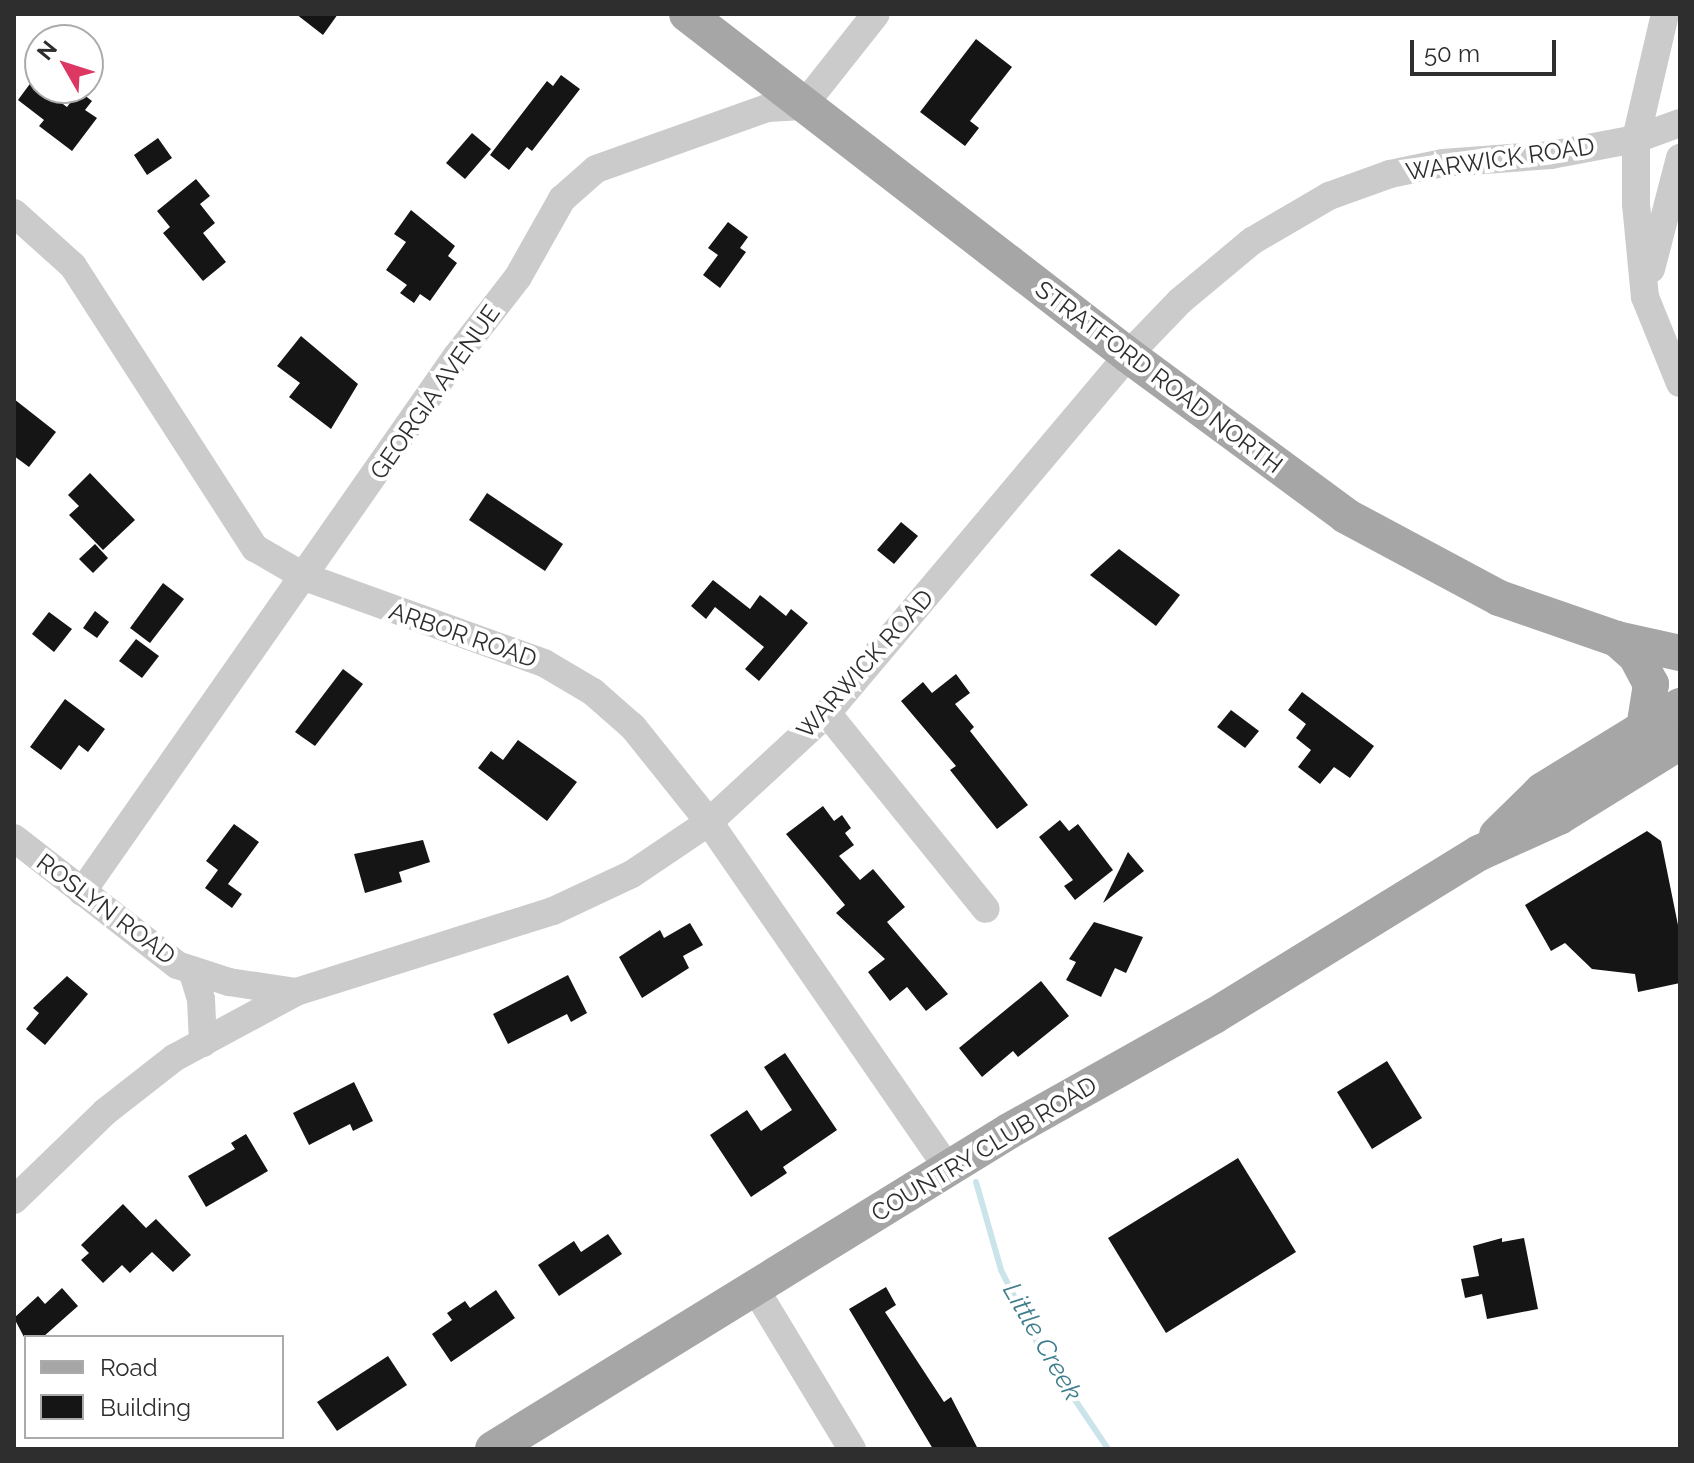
<!DOCTYPE html>
<style>
body{margin:0}
#map{position:relative;width:1694px;height:1463px;overflow:hidden;background:#fff;font-family:Raleway,sans-serif}
div>[style]{position:absolute}
.stream>*{height:6px;margin:-3px;padding:0 3px;transform-origin:3px;border-radius:3px;background:#cae4ea}
.building>*{inset:0;background:#151515}
.minor>*{height:28px;margin:-14px;padding:0 14px;transform-origin:14px;border-radius:14px;background:#cbcbcb}
.major>*{height:36px;margin:-18px;padding:0 18px;transform-origin:18px;border-radius:18px;background:#a6a6a6}
span{translate:-50% -50%;white-space:nowrap;text-align:center;line-height:1.15;-webkit-text-stroke:8px #fff;paint-order:stroke}
.street-label{font-size:24px;color:#2e2e2e}
.water-label{font-size:26px;color:#407e8d;font-style:italic}
.frame{position:absolute;inset:0;border:16px solid #2e2e2e;pointer-events:none}
.legend{position:absolute;left:24px;top:1335px;width:260px;height:104px;box-sizing:border-box;background:#fff;border:2px solid #ababab;margin:0;padding:10px 14px;list-style:none;font-size:24px;color:#2e2e2e}
.legend li{display:flex;align-items:center;gap:16px;height:40px}
.legend b{width:40px;border:2px solid #ababab}
.north{position:absolute;left:24px;top:24px;width:80px;height:80px;box-sizing:border-box;background:#fff;border:2px solid #ababab;border-radius:50%;rotate:309deg;font-size:22px;font-weight:700;line-height:32px;text-align:center;color:#2e2e2e}
.north::after{content:'';display:block;margin:auto;width:28px;height:36px;background:#dd3864;clip-path:polygon(50% 0,100% 100%,50% 72%,0 100%)}
.scale{position:absolute;left:1410px;top:40px;width:146px;height:36px;box-sizing:border-box;border:4px solid #2e2e2e;border-top:0;padding-left:10px;font-size:24px;line-height:28px;white-space:nowrap;color:#2e2e2e;-webkit-text-stroke:6px #fff;paint-order:stroke}
</style>
<div id="map">
<div class="stream">
<div style="left:976px;top:1182px;width:91px;rotate:74.1deg"></div>
<div style="left:1001px;top:1270px;width:87px;rotate:63.4deg"></div>
<div style="left:1040px;top:1348px;width:122px;rotate:56deg"></div>
</div>
<div class="building">
<div style="clip-path:polygon(296px 14px,338px 14px,323px 35px)"></div>
<div style="clip-path:polygon(976px 39px,1012px 67px,970px 121px,979px 128px,965px 146px,920px 112px)"></div>
<div style="clip-path:polygon(561px 75px,580px 89px,532px 151px,527px 147px,509px 170px,490px 155px,547px 81px,553px 86px)"></div>
<div style="clip-path:polygon(32px 81px,67px 107px,79px 91px,92px 101px,85px 110px,97px 118px,72px 151px,39px 126px,44px 120px,18px 100px)"></div>
<div style="clip-path:polygon(472px 133px,491px 149px,465px 179px,446px 163px)"></div>
<div style="clip-path:polygon(158px 138px,172px 158px,147px 175px,134px 155px)"></div>
<div style="clip-path:polygon(196px 179px,210px 196px,200px 204px,215px 223px,203px 233px,226px 262px,203px 281px,163px 233px,170px 227px,157px 211px)"></div>
<div style="clip-path:polygon(411px 210px,455px 246px,448px 256px,457px 263px,430px 301px,420px 294px,414px 303px,400px 293px,407px 285px,386px 270px,406px 242px,394px 234px)"></div>
<div style="clip-path:polygon(728px 222px,748px 237px,740px 248px,746px 252px,720px 288px,703px 275px,718px 255px,708px 248px)"></div>
<div style="clip-path:polygon(301px 336px,358px 384px,331px 429px,289px 397px,300px 383px,277px 366px)"></div>
<div style="clip-path:polygon(14px 399px,56px 432px,29px 467px,14px 456px)"></div>
<div style="clip-path:polygon(90px 473px,135px 520px,103px 550px,69px 515px,79px 506px,68px 495px)"></div>
<div style="clip-path:polygon(487px 493px,563px 544px,545px 571px,469px 520px)"></div>
<div style="clip-path:polygon(901px 522px,918px 536px,894px 564px,877px 550px)"></div>
<div style="clip-path:polygon(95px 544px,108px 558px,93px 573px,79px 559px)"></div>
<div style="clip-path:polygon(1119px 549px,1180px 595px,1156px 626px,1090px 575px)"></div>
<div style="clip-path:polygon(713px 580px,750px 609px,760px 595px,786px 616px,791px 609px,808px 623px,759px 681px,745px 669px,764px 647px,715px 607px,706px 619px,691px 606px)"></div>
<div style="clip-path:polygon(163px 583px,184px 599px,150px 643px,130px 628px)"></div>
<div style="clip-path:polygon(95px 611px,109px 622px,97px 638px,83px 628px)"></div>
<div style="clip-path:polygon(49px 612px,72px 629px,54px 652px,32px 634px)"></div>
<div style="clip-path:polygon(136px 639px,159px 656px,142px 678px,119px 661px)"></div>
<div style="clip-path:polygon(343px 669px,363px 684px,315px 746px,295px 732px)"></div>
<div style="clip-path:polygon(956px 674px,970px 693px,955px 704px,974px 727px,970px 731px,1028px 805px,997px 829px,950px 770px,956px 766px,901px 701px,923px 682px,932px 693px)"></div>
<div style="clip-path:polygon(1302px 692px,1374px 746px,1350px 778px,1334px 767px,1320px 784px,1298px 767px,1311px 750px,1296px 738px,1306px 724px,1288px 710px)"></div>
<div style="clip-path:polygon(65px 699px,105px 729px,88px 752px,79px 745px,61px 770px,30px 747px)"></div>
<div style="clip-path:polygon(1231px 710px,1259px 731px,1245px 748px,1217px 727px)"></div>
<div style="clip-path:polygon(518px 740px,577px 782px,547px 821px,478px 768px,491px 751px,503px 760px)"></div>
<div style="clip-path:polygon(823px 806px,834px 821px,842px 815px,851px 828px,845px 833px,854px 845px,839px 856px,860px 880px,873px 869px,905px 907px,887px 922px,948px 994px,926px 1011px,907px 987px,890px 1001px,868px 972px,885px 959px,836px 913px,845px 905px,786px 834px)"></div>
<div style="clip-path:polygon(1060px 820px,1069px 831px,1078px 824px,1113px 870px,1075px 900px,1064px 886px,1073px 880px,1039px 837px)"></div>
<div style="clip-path:polygon(234px 824px,259px 842px,228px 884px,242px 894px,232px 908px,205px 888px,218px 870px,206px 861px)"></div>
<div style="clip-path:polygon(1647px 831px,1661px 841px,1680px 935px,1680px 983px,1638px 992px,1635px 974px,1592px 969px,1565px 943px,1551px 951px,1525px 905px)"></div>
<div style="clip-path:polygon(423px 840px,430px 862px,399px 872px,402px 882px,365px 893px,354px 854px)"></div>
<div style="clip-path:polygon(1128px 852px,1144px 871px,1103px 903px)"></div>
<div style="clip-path:polygon(1094px 922px,1143px 937px,1126px 973px,1115px 968px,1101px 997px,1066px 980px,1076px 962px,1069px 959px)"></div>
<div style="clip-path:polygon(690px 923px,703px 945px,683px 956px,689px 968px,642px 998px,619px 957px,660px 930px,664px 938px)"></div>
<div style="clip-path:polygon(568px 975px,587px 1013px,571px 1022px,567px 1014px,508px 1044px,493px 1014px)"></div>
<div style="clip-path:polygon(67px 976px,88px 994px,45px 1045px,26px 1029px,39px 1013px,33px 1008px)"></div>
<div style="clip-path:polygon(1041px 981px,1069px 1016px,1018px 1057px,1013px 1051px,982px 1077px,959px 1048px)"></div>
<div style="clip-path:polygon(785px 1053px,837px 1130px,783px 1167px,787px 1173px,751px 1197px,710px 1135px,747px 1110px,761px 1131px,792px 1110px,764px 1067px)"></div>
<div style="clip-path:polygon(1387px 1061px,1422px 1118px,1372px 1149px,1337px 1092px)"></div>
<div style="clip-path:polygon(354px 1082px,373px 1121px,353px 1131px,350px 1124px,309px 1145px,293px 1113px)"></div>
<div style="clip-path:polygon(246px 1134px,268px 1171px,206px 1207px,188px 1176px,235px 1149px,231px 1143px)"></div>
<div style="clip-path:polygon(1238px 1158px,1296px 1252px,1166px 1333px,1108px 1238px)"></div>
<div style="clip-path:polygon(123px 1204px,146px 1228px,156px 1219px,191px 1255px,173px 1272px,152px 1252px,130px 1273px,122px 1265px,103px 1283px,81px 1260px,89px 1253px,81px 1245px)"></div>
<div style="clip-path:polygon(608px 1234px,622px 1254px,559px 1296px,538px 1265px,574px 1241px,581px 1252px)"></div>
<div style="clip-path:polygon(1502px 1238px,1502px 1242px,1524px 1238px,1538px 1309px,1487px 1319px,1482px 1294px,1465px 1298px,1461px 1279px,1479px 1276px,1473px 1246px)"></div>
<div style="clip-path:polygon(886px 1287px,896px 1305px,885px 1312px,944px 1402px,951px 1397px,978px 1449px,933px 1449px,849px 1309px)"></div>
<div style="clip-path:polygon(62px 1288px,78px 1306px,43px 1337px,24px 1337px,14px 1318px,38px 1296px,45px 1304px)"></div>
<div style="clip-path:polygon(496px 1290px,515px 1318px,451px 1362px,432px 1334px,452px 1320px,447px 1313px,465px 1301px,470px 1308px)"></div>
<div style="clip-path:polygon(388px 1356px,407px 1385px,337px 1431px,317px 1402px)"></div>
</div>
<div class="minor">
<div style="left:1665px;top:14px;width:128px;rotate:103.1deg"></div>
<div style="left:1636px;top:139px;width:65px;rotate:90deg"></div>
<div style="left:1636px;top:204px;width:93px;rotate:84.5deg"></div>
<div style="left:1645px;top:297px;width:93px;rotate:67.9deg"></div>
<div style="left:14px;top:213px;width:79px;rotate:41.9deg"></div>
<div style="left:73px;top:266px;width:336px;rotate:57.2deg"></div>
<div style="left:255px;top:548px;width:58px;rotate:30.1deg"></div>
<div style="left:305px;top:577px;width:254px;rotate:19.8deg"></div>
<div style="left:544px;top:663px;width:57px;rotate:30.6deg"></div>
<div style="left:593px;top:692px;width:53px;rotate:41.2deg"></div>
<div style="left:633px;top:727px;width:122px;rotate:51.3deg"></div>
<div style="left:709px;top:822px;width:421px;rotate:55.4deg"></div>
<div style="left:1651px;top:269px;width:115px;rotate:-75.4deg"></div>
<div style="left:827px;top:713px;width:252px;rotate:51deg"></div>
<div style="left:14px;top:838px;width:207px;rotate:37.9deg"></div>
<div style="left:177px;top:965px;width:55px;rotate:18.1deg"></div>
<div style="left:229px;top:982px;width:68px;rotate:8.5deg"></div>
<div style="left:82px;top:892px;width:653px;rotate:-55.04deg"></div>
<div style="left:456px;top:357px;width:101px;rotate:-52.2deg"></div>
<div style="left:518px;top:277px;width:90px;rotate:-60.6deg"></div>
<div style="left:562px;top:199px;width:45px;rotate:-41.4deg"></div>
<div style="left:596px;top:169px;width:182px;rotate:-19.6deg"></div>
<div style="left:767px;top:108px;width:36px;rotate:-3deg"></div>
<div style="left:803px;top:106px;width:117px;rotate:-51.6deg"></div>
<div style="left:192px;top:970px;width:30px;rotate:73deg"></div>
<div style="left:201px;top:999px;width:44px;rotate:87.4deg"></div>
<div style="left:14px;top:1200px;width:127px;rotate:-44deg"></div>
<div style="left:105px;top:1112px;width:88px;rotate:-38deg"></div>
<div style="left:174px;top:1058px;width:139px;rotate:-28.4deg"></div>
<div style="left:296px;top:992px;width:269px;rotate:-17.5deg"></div>
<div style="left:553px;top:911px;width:87px;rotate:-25.1deg"></div>
<div style="left:632px;top:874px;width:93px;rotate:-34deg"></div>
<div style="left:709px;top:822px;width:161px;rotate:-42.7deg"></div>
<div style="left:827px;top:713px;width:468px;rotate:-49.9deg"></div>
<div style="left:1128px;top:355px;width:75px;rotate:-46.1deg"></div>
<div style="left:1180px;top:301px;width:94px;rotate:-39.8deg"></div>
<div style="left:1252px;top:241px;width:89px;rotate:-30.3deg"></div>
<div style="left:1329px;top:196px;width:65px;rotate:-19.8deg"></div>
<div style="left:1390px;top:174px;width:54px;rotate:-11.7deg"></div>
<div style="left:1443px;top:163px;width:108px;rotate:-4.2deg"></div>
<div style="left:1551px;top:155px;width:86px;rotate:-10.7deg"></div>
<div style="left:1636px;top:139px;width:47px;rotate:-20deg"></div>
<div style="left:754px;top:1287px;width:189px;rotate:58.8deg"></div>
</div>
<div class="major">
<div style="left:687px;top:14px;width:557px;rotate:37.71deg"></div>
<div style="left:1128px;top:355px;width:271px;rotate:36.4deg"></div>
<div style="left:1346px;top:516px;width:174px;rotate:28.2deg"></div>
<div style="left:1499px;top:598px;width:125px;rotate:19.2deg"></div>
<div style="left:1617px;top:639px;width:65px;rotate:12.5deg"></div>
<div style="left:1617px;top:639px;width:25px;rotate:42deg"></div>
<div style="left:1636px;top:656px;width:32px;rotate:62deg"></div>
<div style="left:1651px;top:684px;width:45px;rotate:99deg"></div>
<div style="left:1497px;top:835px;width:64px;rotate:-44.4deg"></div>
<div style="left:1543px;top:790px;width:161px;rotate:-31.5deg"></div>
<div style="left:493px;top:1449px;width:606px;rotate:-31.64deg"></div>
<div style="left:1009px;top:1131px;width:235px;rotate:-29.3deg"></div>
<div style="left:1214px;top:1016px;width:311px;rotate:-31.6deg"></div>
<div style="left:1479px;top:853px;width:88px;rotate:-24.2deg"></div>
<div style="left:1559px;top:817px;width:142px;rotate:-31.8deg"></div>
</div>
<div class="street-label">
<span style="left:1500px;top:159px;rotate:-8deg">WARWICK ROAD</span>
<span style="left:1159px;top:377px;rotate:37deg">STRATFORD ROAD NORTH</span>
<span style="left:435px;top:392px;rotate:-55deg">GEORGIA AVENUE</span>
<span style="left:463px;top:635px;rotate:19deg">ARBOR ROAD</span>
<span style="left:865px;top:664px;rotate:-48deg">WARWICK ROAD</span>
<span style="left:106px;top:909px;rotate:37deg">ROSLYN ROAD</span>
<span style="left:984px;top:1149px;rotate:-31deg">COUNTRY CLUB ROAD</span>
</div>
<div class="water-label">
<span style="left:1042px;top:1342px;rotate:60deg">Little Creek</span>
</div>
<div class="frame"></div>
<ul class="legend">
<li><b style="height:10px;background:#a6a6a6"></b>Road</li>
<li><b style="height:22px;background:#151515"></b>Building</li>
</ul>
<div class="north">N</div>
<div class="scale">50 m</div>
</div>
